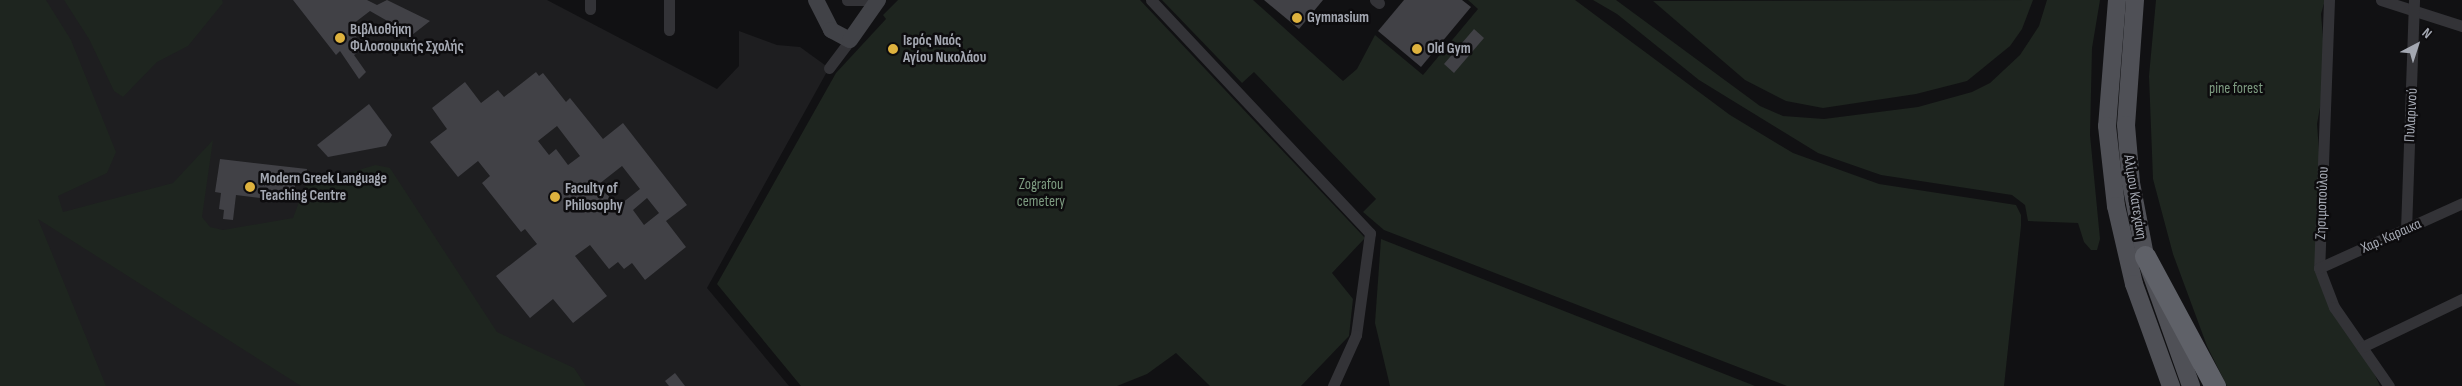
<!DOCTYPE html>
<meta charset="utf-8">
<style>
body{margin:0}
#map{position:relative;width:2462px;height:386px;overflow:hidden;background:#111113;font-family:"Sofia Sans Condensed",sans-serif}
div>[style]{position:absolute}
.built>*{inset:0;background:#1e1e20}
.green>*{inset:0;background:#1e251f}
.building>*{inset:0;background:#414146}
.street>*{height:11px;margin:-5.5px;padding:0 5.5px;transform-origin:5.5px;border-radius:5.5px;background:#333337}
.secondary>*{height:16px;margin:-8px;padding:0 8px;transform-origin:8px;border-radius:8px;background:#414247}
.primary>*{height:18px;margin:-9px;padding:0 9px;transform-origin:9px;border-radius:9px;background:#4f5056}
.highway>*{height:21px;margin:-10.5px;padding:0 10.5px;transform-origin:10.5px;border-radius:10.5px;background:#5f6168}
.dots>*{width:14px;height:14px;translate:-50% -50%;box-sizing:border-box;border:2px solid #0d0c0e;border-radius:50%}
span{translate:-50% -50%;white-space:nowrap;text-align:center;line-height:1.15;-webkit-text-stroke:5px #0d0c0e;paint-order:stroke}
.poi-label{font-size:15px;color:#a4a8b2;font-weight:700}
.left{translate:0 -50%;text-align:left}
.park-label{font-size:15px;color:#7d9b80}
.street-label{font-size:15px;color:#a4a8b2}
.north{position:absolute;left:2392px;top:20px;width:50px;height:50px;-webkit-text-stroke:4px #0d0c0e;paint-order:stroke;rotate:40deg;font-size:14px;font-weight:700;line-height:20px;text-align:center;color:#a4a8b2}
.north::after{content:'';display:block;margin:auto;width:18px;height:22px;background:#a4a8b2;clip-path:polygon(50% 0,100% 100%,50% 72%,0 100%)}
</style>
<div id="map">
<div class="built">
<div style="clip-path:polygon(0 0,547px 0,717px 89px,739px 66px,739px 31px,777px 45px,800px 47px,829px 68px,707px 288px,789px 386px,0 386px)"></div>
</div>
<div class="green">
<div style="clip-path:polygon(0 0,46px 0,71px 40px,116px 152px,107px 173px,58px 196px,63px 212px,173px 183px,213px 140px,202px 217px,210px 227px,223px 230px,293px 218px,310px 173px,336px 177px,375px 165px,390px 168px,497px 332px,574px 368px,586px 386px,301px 386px,38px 219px,106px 386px,0 386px)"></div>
<div style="clip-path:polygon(64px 0,222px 0,223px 3px,188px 46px,157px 62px,123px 97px,114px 91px,89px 39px)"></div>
<div style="clip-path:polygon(898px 0,1140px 0,1365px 238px,1332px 273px,1353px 299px,1349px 336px,1301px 386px,1210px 386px,1176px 353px,1147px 374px,1117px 386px,801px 386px,717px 284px,836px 73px,886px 19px,883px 15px)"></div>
<div style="clip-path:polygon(1162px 0,1253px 0,1343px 81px,1357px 69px,1375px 35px,1423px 75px,1478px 9px,1468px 0,1575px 0,1730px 115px,1793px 153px,1879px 184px,2016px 205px,2021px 215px,2021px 226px,2004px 386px,1787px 386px,1384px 230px,1363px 212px,1376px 199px,1254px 72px,1242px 83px)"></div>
<div style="clip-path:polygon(1593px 0,1616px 0,1760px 106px,1783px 116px,1824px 119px,1918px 107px,1972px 92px,1990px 83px,2020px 55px,2039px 26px,2047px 0,2100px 0,2092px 48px,2090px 135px,2100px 239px,2097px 250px,2091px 250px,2084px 242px,2078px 223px,2028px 221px,2025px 205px,2012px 195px,1881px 175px,1818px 153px,1699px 80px,1617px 14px)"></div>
<div style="clip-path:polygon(2033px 0,2022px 29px,2010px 46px,1967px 81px,1916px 94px,1823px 108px,1786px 101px,1745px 80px,1653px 1px)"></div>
<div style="clip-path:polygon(2156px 0,2325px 0,2321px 14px,2326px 74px,2317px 124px,2322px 193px,2320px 250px,2334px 306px,2362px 347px,2380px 386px,2227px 386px,2207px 346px,2173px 254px,2153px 179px,2149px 76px)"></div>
<div style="clip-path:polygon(1381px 239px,1755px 386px,1390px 386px,1375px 323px)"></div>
</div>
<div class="building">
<div style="clip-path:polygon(293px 0,367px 0,377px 5px,387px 0,430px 21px,412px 35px,370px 11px,353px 24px,350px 29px,365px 48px,354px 55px,366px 72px,359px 79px,340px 51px,336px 55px)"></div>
<div style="clip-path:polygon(1264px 0,1323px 0,1299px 29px)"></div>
<div style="clip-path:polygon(1404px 0,1462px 0,1471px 7px,1421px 67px,1378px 31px)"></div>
<div style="clip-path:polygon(1474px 29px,1484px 38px,1454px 73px,1444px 64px)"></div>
<div style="clip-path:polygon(evenodd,536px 72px,539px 76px,543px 73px,566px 102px,570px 98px,603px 139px,623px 123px,687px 205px,666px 221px,686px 247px,645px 280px,632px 263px,624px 269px,618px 262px,609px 269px,590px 245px,575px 256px,607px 296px,573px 323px,553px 299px,530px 318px,496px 276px,537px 244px,525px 229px,521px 232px,482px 183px,490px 176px,478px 161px,458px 177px,430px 142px,447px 129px,432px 108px,465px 82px,481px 103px,498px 90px,504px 97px,536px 72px,557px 126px,580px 156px,568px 165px,556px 149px,549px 155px,538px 141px,557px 126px,536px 72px,622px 166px,640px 189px,617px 207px,599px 184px,622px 166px,536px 72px,647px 198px,659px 213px,644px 225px,633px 210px,647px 198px)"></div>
<div style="clip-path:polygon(369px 104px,392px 135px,386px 146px,328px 157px,317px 145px)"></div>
<div style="clip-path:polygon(220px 159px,307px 169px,306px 179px,296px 178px,293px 202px,236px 195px,233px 220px,223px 219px,224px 210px,219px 209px,221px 193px,215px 192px)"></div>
<div style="clip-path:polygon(675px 373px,685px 386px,669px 386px,665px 381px)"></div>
</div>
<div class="street">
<div style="left:847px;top:0;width:27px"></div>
<div style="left:1151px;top:0;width:320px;rotate:46.8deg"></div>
<div style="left:1370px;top:233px;width:103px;rotate:97.8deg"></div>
<div style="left:1356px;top:335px;width:56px;rotate:114.3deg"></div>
<div style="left:1375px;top:0;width:5px;rotate:37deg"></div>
<div style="left:2329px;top:0;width:268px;rotate:92.1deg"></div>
<div style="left:2319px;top:268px;width:42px;rotate:69deg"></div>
<div style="left:2334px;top:307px;width:96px;rotate:55.2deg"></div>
<div style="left:2381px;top:0;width:85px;rotate:17.8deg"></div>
<div style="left:590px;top:9px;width:9px;rotate:-90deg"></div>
<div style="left:669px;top:30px;width:30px;rotate:-90deg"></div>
<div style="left:829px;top:68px;width:35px;rotate:-53deg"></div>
<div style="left:2406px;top:230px;width:230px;rotate:-88deg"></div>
<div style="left:2319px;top:268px;width:157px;rotate:-24.4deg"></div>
<div style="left:2362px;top:347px;width:111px;rotate:-25.6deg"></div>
</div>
<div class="secondary">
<div style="left:816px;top:0;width:34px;rotate:63deg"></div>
<div style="left:831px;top:30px;width:21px;rotate:28deg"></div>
<div style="left:850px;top:40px;width:49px;rotate:-55deg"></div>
</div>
<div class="primary">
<div style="left:2117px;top:0;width:126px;rotate:94.5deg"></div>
<div style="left:2107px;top:126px;width:81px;rotate:83.6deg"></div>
<div style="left:2116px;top:206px;width:80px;rotate:77deg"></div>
<div style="left:2134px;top:284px;width:109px;rotate:70.1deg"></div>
<div style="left:2135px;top:0;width:125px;rotate:94.1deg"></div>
<div style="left:2126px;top:125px;width:58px;rotate:85.1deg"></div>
<div style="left:2131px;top:183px;width:74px;rotate:79.1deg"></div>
<div style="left:2145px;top:256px;width:138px;rotate:70.5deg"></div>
</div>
<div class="highway">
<div style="left:2145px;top:256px;width:148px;rotate:61.7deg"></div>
</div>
<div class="dots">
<div style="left:1297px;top:18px;background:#deb23e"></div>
<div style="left:340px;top:38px;background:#deb23e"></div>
<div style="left:893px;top:49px;background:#deb23e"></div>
<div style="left:1417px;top:49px;background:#deb23e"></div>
<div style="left:250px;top:187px;background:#deb23e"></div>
<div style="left:555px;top:197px;background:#deb23e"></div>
</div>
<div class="poi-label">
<span class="left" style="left:1307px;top:18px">Gymnasium</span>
<span class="left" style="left:350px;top:38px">Βιβλιοθήκη<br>Φιλοσοφικής Σχολής</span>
<span class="left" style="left:903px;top:49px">Ιερός Ναός<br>Αγίου Νικολάου</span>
<span class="left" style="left:1427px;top:49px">Old Gym</span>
<span class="left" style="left:260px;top:187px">Modern Greek Language<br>Teaching Centre</span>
<span class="left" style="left:565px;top:197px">Faculty of<br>Philosophy</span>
</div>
<div class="park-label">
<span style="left:2236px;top:89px">pine forest</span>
<span style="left:1041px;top:193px">Zografou<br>cemetery</span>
</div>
<div class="street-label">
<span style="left:2411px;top:115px;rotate:-87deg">Πυλαρινού</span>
<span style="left:2135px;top:197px;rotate:81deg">Αλίμου Κατεχάκη</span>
<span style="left:2322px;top:203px;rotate:-88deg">Ζησιμοπούλου</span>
<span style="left:2391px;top:236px;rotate:-24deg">Χαρ. Καραικα</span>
</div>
<div class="north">N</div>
</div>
